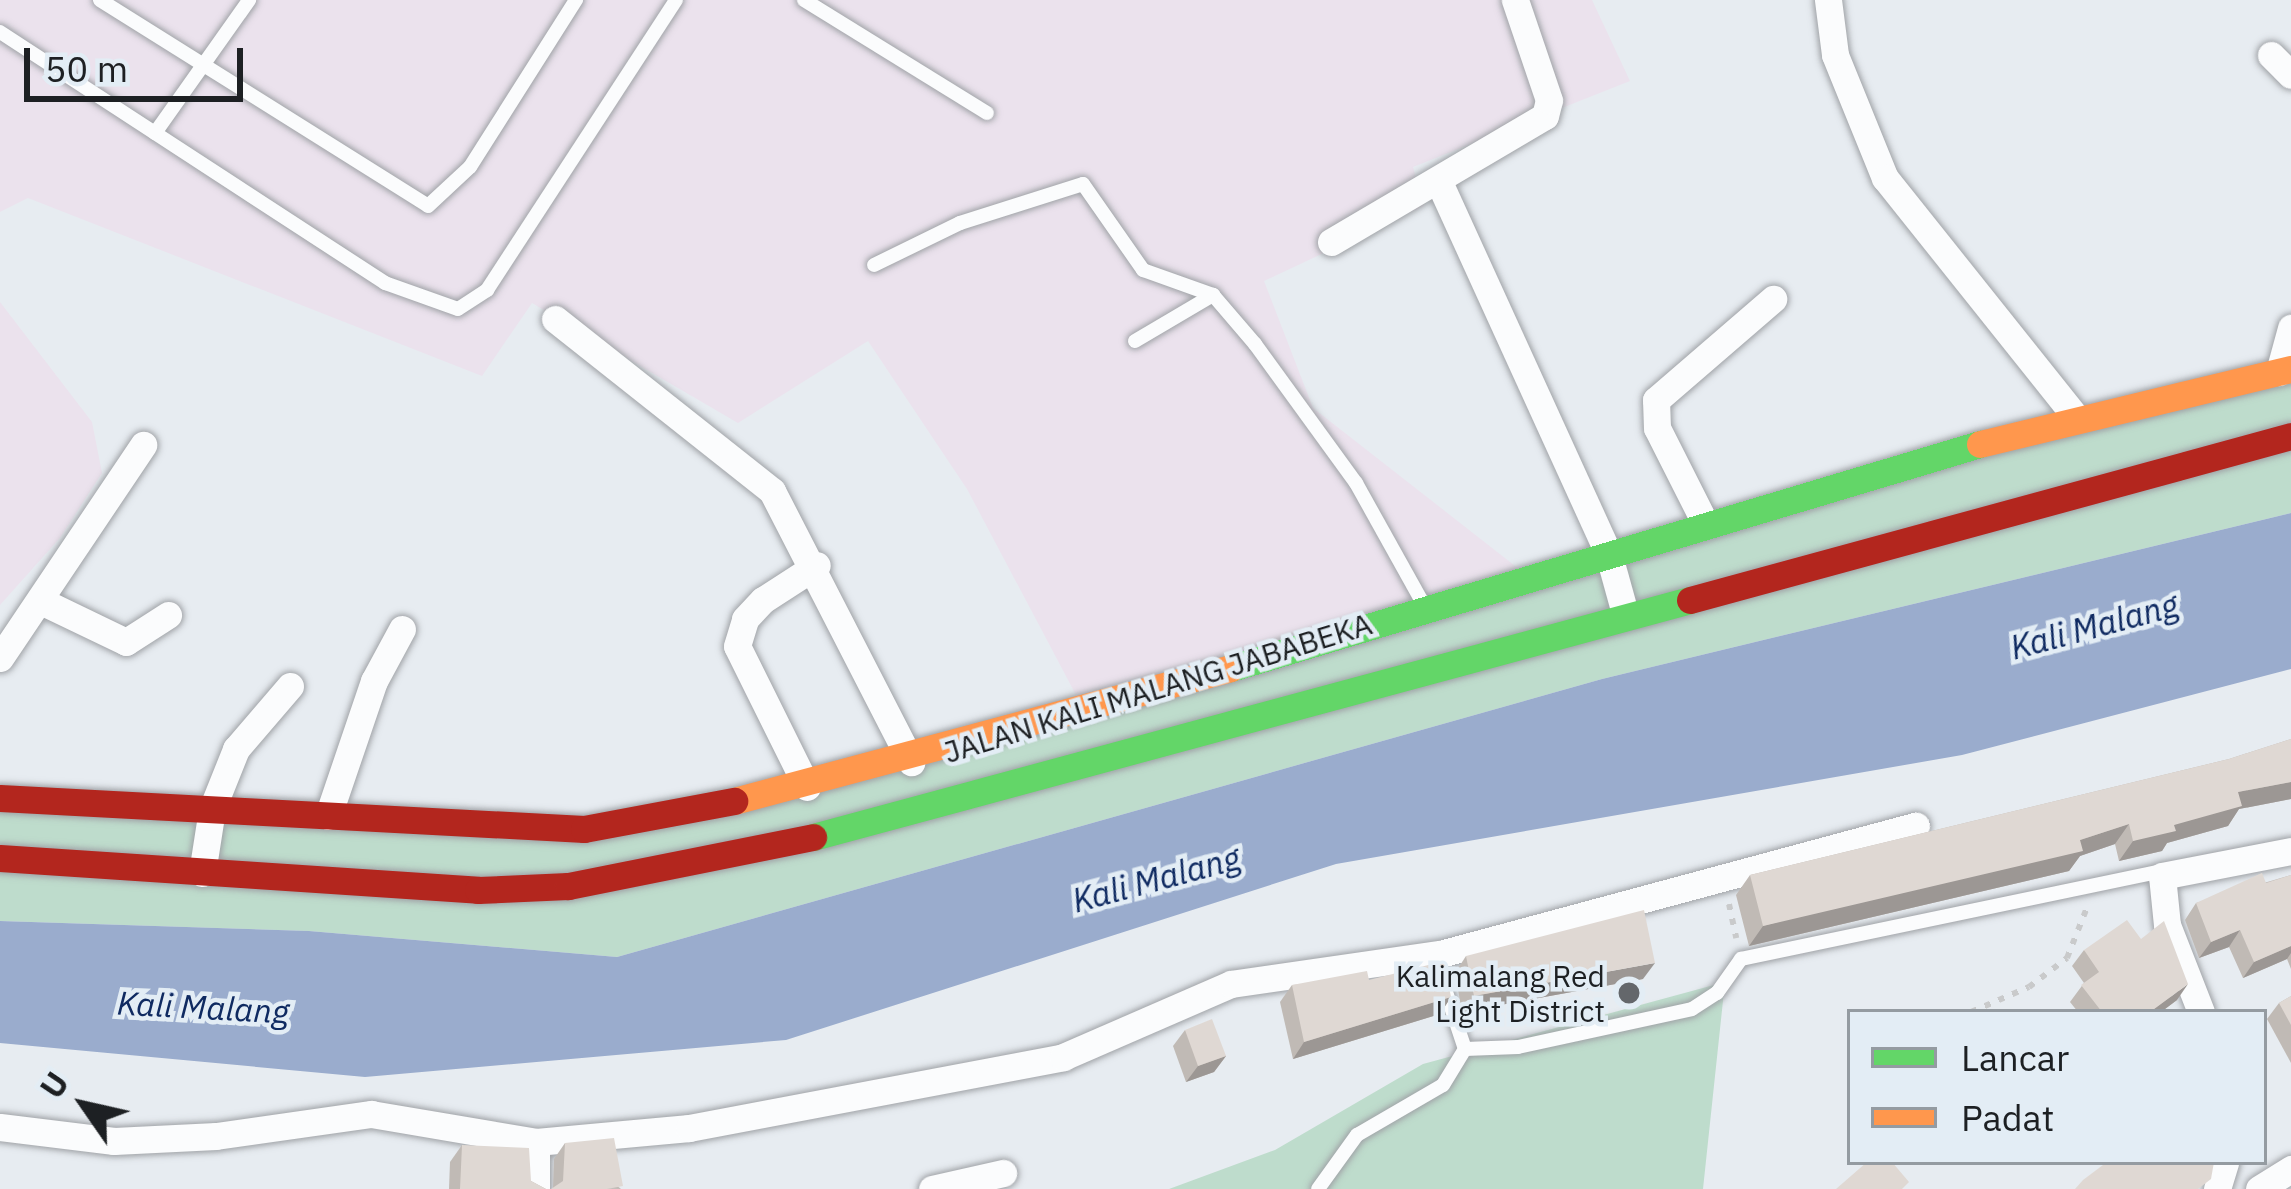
<!DOCTYPE html>
<style>
body{margin:0}
#map{position:relative;width:2291px;height:1189px;overflow:hidden;background:#e7ecf1;font-family:"IBM Plex Sans",sans-serif}
div>[style]{position:absolute}
.industrial>*{inset:0;background:#ebe2ed}
.green>*{inset:0;background:#bedccc}
.water>*{inset:0;background:#9aaccd}
.path>*{height:6px;margin-top:-3px;transform-origin:0;background:repeating-linear-gradient(90deg,#c9cacb 0 6px,transparent 0 15px)}
.roads{filter:drop-shadow(0 0 3px #a0a3a7) drop-shadow(0 0 3px #a0a3a7)}
.lane>*{height:14px;margin:-7px;padding:0 7px;transform-origin:7px;border-radius:7px;background:#fbfcfd}
.street>*{height:27px;margin:-13.5px;padding:0 13.5px;transform-origin:13.5px;border-radius:13.5px;background:#fbfcfd}
.fast>*{height:27px;margin:-13.5px;padding:0 13.5px;transform-origin:13.5px;border-radius:13.5px;background:#63d668}
.slow>*{height:27px;margin:-13.5px;padding:0 13.5px;transform-origin:13.5px;border-radius:13.5px;background:#ff974d}
.jam>*{height:27px;margin:-13.5px;padding:0 13.5px;transform-origin:13.5px;border-radius:13.5px;background:#b3261e}
.wall>*{inset:0;background:#c0bab5}
.shaded-wall>*{inset:0;background:#9c9794}
.building>*{inset:0;background:#dfd8d3}
.dots>*{width:33px;height:33px;translate:-50% -50%;box-sizing:border-box;border:6px solid #e3edf5;border-radius:50%}
span{translate:-50% -50%;white-space:nowrap;text-align:center;line-height:1.15;-webkit-text-stroke:9px #e3edf5;paint-order:stroke}
.street-label{font-size:30px;color:#1d2023}
.poi-label{font-size:30px;color:#1d2023}
.right{translate:-100% -50%;text-align:right}
.water-label{font-size:33px;color:#0f2a61;font-style:italic}
.legend{position:absolute;left:1847px;top:1009px;width:420px;height:156px;box-sizing:border-box;background:#e3edf5;border:3px solid #949ba1;margin:0;padding:15px 21px;list-style:none;font-size:36px;color:#1d2023}
.legend li{display:flex;align-items:center;gap:24px;height:60px}
.legend b{width:60px;border:3px solid #949ba1}
.north{position:absolute;left:24px;top:1045px;width:120px;height:120px;-webkit-text-stroke:9px #e3edf5;paint-order:stroke;rotate:304deg;font-size:33px;font-weight:700;line-height:48px;text-align:center;color:#1d2023}
.north::after{content:'';display:block;margin:auto;width:42px;height:54px;background:#1d2023;clip-path:polygon(50% 0,100% 100%,50% 72%,0 100%)}
.scale{position:absolute;left:24px;top:48px;width:219px;height:54px;box-sizing:border-box;border:6px solid #1d2023;border-top:0;padding-left:15px;font-size:36px;line-height:42px;white-space:nowrap;color:#1d2023;-webkit-text-stroke:9px #e3edf5;paint-order:stroke}
</style>
<div id="map">
<div class="industrial">
<div style="clip-path:polygon(0 0,1592px 0,1630px 81px,1413px 167px,1424px 206px,1264px 281px,1313px 408px,1528px 576px,1085px 712px,967px 489px,868px 341px,738px 423px,532px 303px,482px 376px,28px 198px,0 212px)"></div>
<div style="clip-path:polygon(0 302px,92px 422px,102px 473px,60px 538px,0 605px)"></div>
</div>
<div class="green">
<div style="clip-path:polygon(2291px 369px,2291px 513px,1602px 679px,617px 957px,309px 931px,0 921px,0 798px,584px 829px)"></div>
<div style="clip-path:polygon(1725px 982px,1703px 1189px,1169px 1189px,1275px 1150px,1423px 1064px)"></div>
</div>
<div class="water">
<div style="clip-path:polygon(2291px 513px,2291px 669px,1962px 755px,1336px 864px,786px 1040px,365px 1077px,0 1043px,0 921px,309px 931px,617px 957px,1602px 679px)"></div>
</div>
<div class="path">
<div style="left:1729px;top:904px;width:35px;rotate:78deg"></div>
<div style="left:1971px;top:1012px;width:63px;rotate:-23.3deg"></div>
<div style="left:2029px;top:987px;width:48px;rotate:-37.3deg"></div>
<div style="left:2067px;top:958px;width:57px;rotate:-68.4deg"></div>
</div>
<div class="roads">
<div class="lane">
<div style="left:100px;top:0;width:387px;rotate:32.1deg"></div>
<div style="left:428px;top:206px;width:57px;rotate:-42.9deg"></div>
<div style="left:470px;top:167px;width:198px;rotate:-57.6deg"></div>
<div style="left:804px;top:0;width:215px;rotate:31.7deg"></div>
<div style="left:0;top:32px;width:460px;rotate:33.1deg"></div>
<div style="left:385px;top:283px;width:77px;rotate:19.6deg"></div>
<div style="left:458px;top:309px;width:35px;rotate:-33deg"></div>
<div style="left:487px;top:290px;width:346px;rotate:-56.9deg"></div>
<div style="left:155px;top:133px;width:163px;rotate:-54.7deg"></div>
<div style="left:874px;top:265px;width:96px;rotate:-26deg"></div>
<div style="left:960px;top:223px;width:129px;rotate:-17.6deg"></div>
<div style="left:1083px;top:184px;width:105px;rotate:55.1deg"></div>
<div style="left:1143px;top:270px;width:74px;rotate:19.7deg"></div>
<div style="left:1213px;top:295px;width:65px;rotate:49.4deg"></div>
<div style="left:1255px;top:344px;width:172px;rotate:54deg"></div>
<div style="left:1356px;top:483px;width:142px;rotate:60.9deg"></div>
<div style="left:1135px;top:341px;width:91px;rotate:-30.5deg"></div>
<div style="left:1445px;top:989px;width:63px;rotate:71.6deg"></div>
<div style="left:1465px;top:1049px;width:53px;rotate:-2.2deg"></div>
<div style="left:1518px;top:1047px;width:178px;rotate:-12.3deg"></div>
<div style="left:1692px;top:1009px;width:30px;rotate:-33deg"></div>
<div style="left:1717px;top:993px;width:42px;rotate:-54.8deg"></div>
<div style="left:1741px;top:959px;width:430px;rotate:-11.8deg"></div>
<div style="left:1318px;top:1189px;width:67px;rotate:-54.2deg"></div>
<div style="left:1357px;top:1135px;width:99px;rotate:-30.2deg"></div>
<div style="left:1443px;top:1085px;width:42px;rotate:-58.6deg"></div>
</div>
<div class="street">
<div style="left:1828px;top:0;width:55px;rotate:82.7deg"></div>
<div style="left:1835px;top:55px;width:133px;rotate:67.9deg"></div>
<div style="left:1885px;top:178px;width:305px;rotate:51.4deg"></div>
<div style="left:2271px;top:55px;width:28px;rotate:45deg"></div>
<div style="left:1439px;top:182px;width:407px;rotate:65.5deg"></div>
<div style="left:1608px;top:552px;width:67px;rotate:74.5deg"></div>
<div style="left:1331px;top:242px;width:248px;rotate:-30.5deg"></div>
<div style="left:1545px;top:116px;width:16px;rotate:-76deg"></div>
<div style="left:1549px;top:100px;width:106px;rotate:-108.8deg"></div>
<div style="left:555px;top:319px;width:277px;rotate:38.4deg"></div>
<div style="left:772px;top:491px;width:305px;rotate:62.8deg"></div>
<div style="left:2279px;top:372px;width:46px;rotate:-74.7deg"></div>
<div style="left:1705px;top:523px;width:106px;rotate:-116.8deg"></div>
<div style="left:1657px;top:428px;width:28px;rotate:-92deg"></div>
<div style="left:1656px;top:400px;width:155px;rotate:-40.8deg"></div>
<div style="left:43px;top:602px;width:92px;rotate:25.7deg"></div>
<div style="left:126px;top:642px;width:50px;rotate:-32.7deg"></div>
<div style="left:0;top:658px;width:257px;rotate:-56.1deg"></div>
<div style="left:807px;top:787px;width:157px;rotate:-116.4deg"></div>
<div style="left:737px;top:646px;width:28px;rotate:-73deg"></div>
<div style="left:745px;top:619px;width:26px;rotate:-47deg"></div>
<div style="left:763px;top:600px;width:64px;rotate:-32.9deg"></div>
<div style="left:328px;top:816px;width:143px;rotate:-71.2deg"></div>
<div style="left:374px;top:681px;width:59px;rotate:-61.7deg"></div>
<div style="left:202px;top:873px;width:65px;rotate:-81.1deg"></div>
<div style="left:212px;top:809px;width:65px;rotate:-68.2deg"></div>
<div style="left:236px;top:749px;width:83px;rotate:-49.4deg"></div>
<div style="left:2201px;top:1012px;width:93px;rotate:-111.3deg"></div>
<div style="left:2167px;top:925px;width:49px;rotate:-95.8deg"></div>
<div style="left:2162px;top:876px;width:131px;rotate:-11deg"></div>
<div style="left:0;top:1127px;width:115px;rotate:7deg"></div>
<div style="left:114px;top:1141px;width:102px;rotate:-2.8deg"></div>
<div style="left:216px;top:1136px;width:157px;rotate:-8.1deg"></div>
<div style="left:371px;top:1114px;width:167px;rotate:9.6deg"></div>
<div style="left:536px;top:1142px;width:154px;rotate:-5.2deg"></div>
<div style="left:689px;top:1128px;width:381px;rotate:-10.7deg"></div>
<div style="left:1063px;top:1057px;width:183px;rotate:-23.5deg"></div>
<div style="left:1231px;top:984px;width:211px;rotate:-8.2deg"></div>
<div style="left:1440px;top:954px;width:493px;rotate:-15.1deg"></div>
<div style="left:536px;top:1142px;width:47px;rotate:90deg"></div>
<div style="left:932px;top:1189px;width:73px;rotate:-12.7deg"></div>
<div style="left:2217px;top:1189px;width:28px;rotate:-73deg"></div>
<div style="left:2259px;top:1189px;width:38px;rotate:-32deg"></div>
</div>
<div class="fast">
<div style="left:1231px;top:668px;width:782px;rotate:-16.65deg"></div>
<div style="left:813px;top:837px;width:908px;rotate:-15.12deg"></div>
</div>
<div class="slow">
<div style="left:1980px;top:444px;width:320px;rotate:-13.6deg"></div>
<div style="left:734px;top:801px;width:514px;rotate:-14.98deg"></div>
</div>
<div class="jam">
<div style="left:1690px;top:600px;width:623px;rotate:-15.26deg"></div>
<div style="left:0;top:798px;width:585px;rotate:3.04deg"></div>
<div style="left:584px;top:829px;width:153px;rotate:-10.6deg"></div>
<div style="left:0;top:858px;width:479px;rotate:3.8deg"></div>
<div style="left:478px;top:890px;width:90px;rotate:-2.5deg"></div>
<div style="left:568px;top:886px;width:250px;rotate:-11.3deg"></div>
</div>
</div>
<div class="wall">
<div style="clip-path:polygon(2291px 739px,2291px 799px,2239px 809px,2228px 826px,2167px 843px,2162px 851px,2119px 861px,2115px 844px,2080px 856px,2069px 871px,1749px 946px,1736px 895px,1750px 875px,2229px 759px)"></div>
<div style="clip-path:polygon(2291px 875px,2291px 969px,2287px 959px,2243px 978px,2229px 947px,2199px 958px,2185px 920px,2196px 903px)"></div>
<div style="clip-path:polygon(2084px 950px,2177px 1000px,2161px 1012px,2078px 1012px,2070px 1002px,2084px 983px,2072px 966px)"></div>
<div style="clip-path:polygon(1466px 956px,1643px 979px,1462px 1012px,1455px 973px)"></div>
<div style="clip-path:polygon(1369px 980px,1451px 997px,1440px 1014px,1293px 1059px,1280px 1002px,1292px 985px)"></div>
<div style="clip-path:polygon(2291px 996px,2291px 1063px,2267px 1019px,2279px 1003px)"></div>
<div style="clip-path:polygon(1185px 1030px,1226px 1056px,1214px 1072px,1186px 1082px,1173px 1046px)"></div>
<div style="clip-path:polygon(565px 1143px,621px 1189px,553px 1188px,554px 1159px)"></div>
<div style="clip-path:polygon(462px 1145px,531px 1181px,546px 1189px,449px 1189px,450px 1162px)"></div>
</div>
<div class="shaded-wall">
<div style="clip-path:polygon(2291px 782px,2291px 799px,2239px 809px,2228px 826px,2167px 843px,2162px 851px,2119px 861px,2133px 841px,2174px 825px,2238px 792px)"></div>
<div style="clip-path:polygon(2129px 824px,2115px 844px,2080px 856px,2069px 871px,1749px 946px,1763px 926px,2080px 840px)"></div>
<div style="clip-path:polygon(2240px 930px,2229px 947px,2199px 958px,2211px 942px)"></div>
<div style="clip-path:polygon(2291px 946px,2291px 953px,2287px 959px,2243px 978px,2254px 962px)"></div>
<div style="clip-path:polygon(1655px 963px,1643px 979px,1462px 1012px,1474px 996px)"></div>
<div style="clip-path:polygon(2188px 984px,2177px 1000px,2161px 1012px,2150px 1012px)"></div>
<div style="clip-path:polygon(1451px 997px,1440px 1014px,1293px 1059px,1304px 1042px)"></div>
<div style="clip-path:polygon(1226px 1056px,1214px 1072px,1186px 1082px,1198px 1066px)"></div>
</div>
<div class="building">
<div style="clip-path:polygon(2291px 739px,2291px 782px,2238px 792px,2242px 806px,2174px 825px,2176px 831px,2133px 841px,2129px 824px,2080px 840px,2083px 851px,1763px 926px,1750px 875px,2229px 759px)"></div>
<div style="clip-path:polygon(2262px 873px,2266px 883px,2291px 875px,2291px 946px,2254px 962px,2240px 930px,2211px 942px,2196px 903px)"></div>
<div style="clip-path:polygon(1644px 910px,1655px 963px,1474px 996px,1466px 956px)"></div>
<div style="clip-path:polygon(2127px 920px,2141px 939px,2164px 921px,2188px 984px,2150px 1012px,2102px 1012px,2081px 985px,2099px 972px,2084px 950px)"></div>
<div style="clip-path:polygon(1444px 961px,1451px 997px,1304px 1042px,1292px 985px,1367px 971px,1369px 980px)"></div>
<div style="clip-path:polygon(2291px 996px,2291px 1025px,2279px 1003px)"></div>
<div style="clip-path:polygon(1212px 1019px,1226px 1056px,1198px 1066px,1185px 1030px)"></div>
<div style="clip-path:polygon(614px 1138px,623px 1186px,607px 1189px,551px 1189px,563px 1181px,565px 1143px)"></div>
<div style="clip-path:polygon(462px 1145px,529px 1148px,531px 1181px,546px 1189px,460px 1189px)"></div>
<div style="clip-path:polygon(1867px 1162px,1892px 1162px,1909px 1182px,1902px 1189px,1836px 1189px)"></div>
<div style="clip-path:polygon(2107px 1162px,2214px 1162px,2211px 1179px,2198px 1189px,2075px 1189px,2083px 1180px)"></div>
</div>
<div class="dots">
<div style="left:1629px;top:993px;background:#64676b"></div>
</div>
<div class="street-label">
<span style="left:1158px;top:688px;rotate:-17deg">JALAN KALI MALANG JABABEKA</span>
</div>
<div class="poi-label">
<span class="right" style="left:1605px;top:993px">Kalimalang Red<br>Light District</span>
</div>
<div class="water-label">
<span style="left:2094px;top:626px;rotate:-15deg">Kali Malang</span>
<span style="left:1156px;top:879px;rotate:-15deg">Kali Malang</span>
<span style="left:203px;top:1007px;rotate:3deg">Kali Malang</span>
</div>
<ul class="legend">
<li><b style="height:15px;background:#63d668"></b>Lancar</li>
<li><b style="height:15px;background:#ff974d"></b>Padat</li>
</ul>
<div class="north">U</div>
<div class="scale">50 m</div>
</div>
